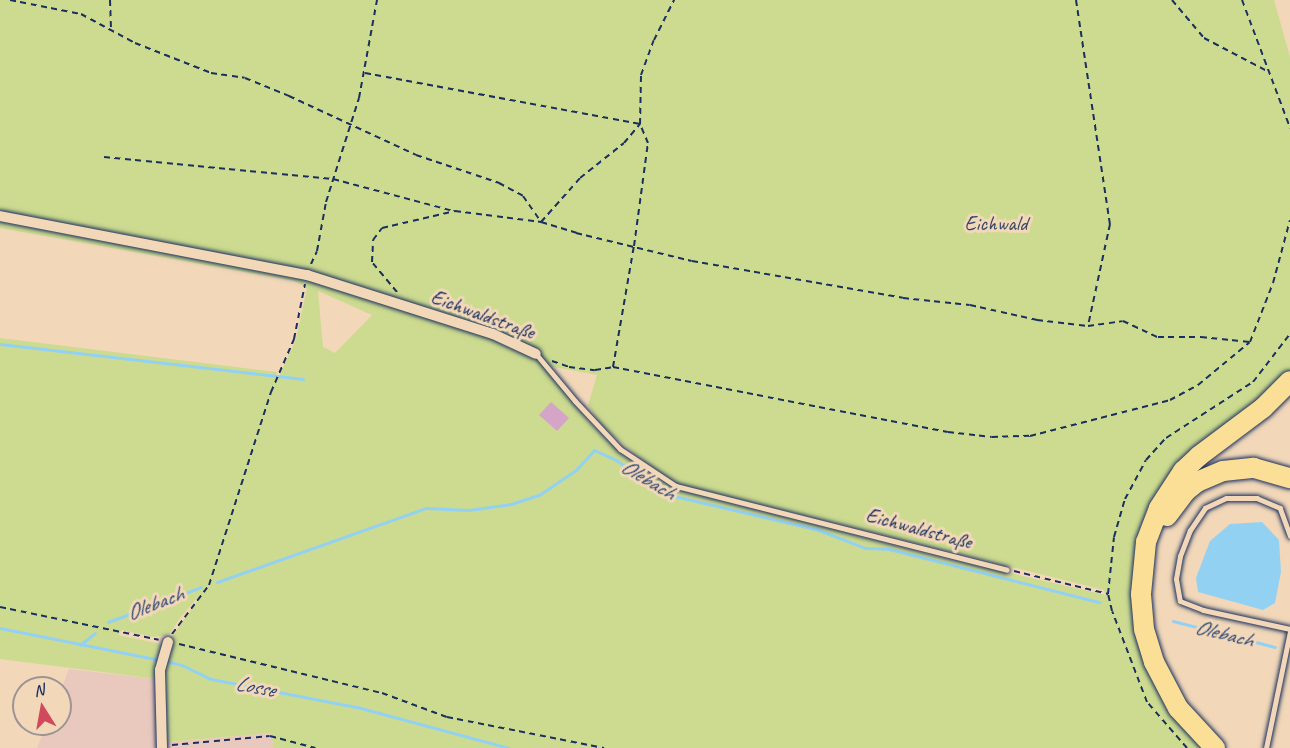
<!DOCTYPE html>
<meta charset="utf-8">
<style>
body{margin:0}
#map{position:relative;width:1290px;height:748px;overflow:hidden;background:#f2d8b9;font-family:Caveat,sans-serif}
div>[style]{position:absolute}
.built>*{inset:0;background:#e9c9bd}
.green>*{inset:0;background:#ccdb8f}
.water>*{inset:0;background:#93d1f3}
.stream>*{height:3px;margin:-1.5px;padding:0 1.5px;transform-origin:1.5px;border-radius:1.5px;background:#93d1f3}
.building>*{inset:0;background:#d4a5c6}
.path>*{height:2px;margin-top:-1px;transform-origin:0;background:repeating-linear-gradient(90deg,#1b2f5e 0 6px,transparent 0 10.5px)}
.roads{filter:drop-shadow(0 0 2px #1b2f5e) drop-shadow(0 0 2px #1b2f5e)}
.service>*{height:5px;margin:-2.5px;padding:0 2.5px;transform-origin:2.5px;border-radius:2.5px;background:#f2d8b9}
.minor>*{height:10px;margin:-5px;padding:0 5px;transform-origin:5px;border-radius:5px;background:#f2d8b9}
.motorway>*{height:20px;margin:-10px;padding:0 10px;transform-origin:10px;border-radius:10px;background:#fbdf96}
span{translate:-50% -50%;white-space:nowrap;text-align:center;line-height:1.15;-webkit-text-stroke:6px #f2d8b9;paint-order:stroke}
.park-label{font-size:21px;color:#364965}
.street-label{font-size:21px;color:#1b2f5e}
.water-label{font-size:22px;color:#2d4774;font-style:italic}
.north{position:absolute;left:12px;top:676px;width:60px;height:60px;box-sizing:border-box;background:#f2d8b9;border:2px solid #9c9495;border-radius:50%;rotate:349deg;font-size:16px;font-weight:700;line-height:24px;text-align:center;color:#1b2f5e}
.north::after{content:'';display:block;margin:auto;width:21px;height:27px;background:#d1495b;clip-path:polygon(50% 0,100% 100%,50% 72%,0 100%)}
</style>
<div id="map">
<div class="built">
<div style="clip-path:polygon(69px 669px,165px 680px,168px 742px,272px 733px,273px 748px,37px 748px,47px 724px,60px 724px,60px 692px)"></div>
</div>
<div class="green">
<div style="clip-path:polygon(evenodd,0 0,1274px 0,1290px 57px,1290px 371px,1160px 496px,1138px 620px,1210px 748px,273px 748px,272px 733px,167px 742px,165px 680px,0 659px,0 338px,277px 372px,275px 378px,278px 379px,296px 339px,307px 288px,295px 281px,279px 278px,0 228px,0 0,318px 291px,372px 315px,335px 353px,323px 347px,318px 291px,0 0,543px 365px,597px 375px,588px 405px,602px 426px,653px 469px,678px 484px,1104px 590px,1106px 595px,947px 559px,675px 488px,655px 478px,618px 450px,590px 423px,543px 365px,0 0,200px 597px,170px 639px,161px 644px,118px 635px,122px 630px,153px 637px,169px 635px,180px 618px,197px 598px,200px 597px)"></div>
</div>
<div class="water">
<div style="clip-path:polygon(1262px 522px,1279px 540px,1281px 572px,1275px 603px,1263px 610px,1198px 592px,1196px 578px,1210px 541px,1230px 524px)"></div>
</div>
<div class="stream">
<div style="left:0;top:344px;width:305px;rotate:6.6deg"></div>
<div style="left:217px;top:582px;width:222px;rotate:-19.5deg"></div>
<div style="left:426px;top:508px;width:43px;rotate:2.7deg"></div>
<div style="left:469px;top:510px;width:42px;rotate:-8.1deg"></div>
<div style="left:511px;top:504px;width:29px;rotate:-18deg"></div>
<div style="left:539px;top:495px;width:45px;rotate:-34deg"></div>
<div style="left:576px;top:470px;width:27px;rotate:-48deg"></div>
<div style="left:594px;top:450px;width:24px;rotate:24deg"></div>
<div style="left:616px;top:460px;width:65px;rotate:35.6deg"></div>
<div style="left:669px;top:498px;width:9px;rotate:-6deg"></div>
<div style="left:678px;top:497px;width:142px;rotate:13.1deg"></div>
<div style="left:816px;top:529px;width:53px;rotate:21.2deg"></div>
<div style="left:865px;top:548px;width:24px;rotate:2deg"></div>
<div style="left:889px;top:549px;width:217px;rotate:14.2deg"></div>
<div style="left:1173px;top:621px;width:105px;rotate:14.3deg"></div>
<div style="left:108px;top:622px;width:99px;rotate:-20.6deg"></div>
<div style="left:0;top:628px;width:163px;rotate:11.3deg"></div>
<div style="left:80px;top:645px;width:19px;rotate:-39deg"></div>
<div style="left:166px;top:661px;width:16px;rotate:14deg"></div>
<div style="left:182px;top:665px;width:32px;rotate:26deg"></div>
<div style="left:211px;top:679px;width:149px;rotate:10.9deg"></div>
<div style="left:357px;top:707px;width:157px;rotate:15.1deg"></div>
</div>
<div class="building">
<div style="clip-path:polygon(551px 402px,569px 418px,557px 431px,539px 415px)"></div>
</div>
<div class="path">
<div style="left:10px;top:0;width:72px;rotate:11.2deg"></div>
<div style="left:81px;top:14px;width:61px;rotate:28.2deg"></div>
<div style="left:135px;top:43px;width:82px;rotate:21.5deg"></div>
<div style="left:211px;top:73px;width:34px;rotate:8deg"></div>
<div style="left:245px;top:78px;width:48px;rotate:22.2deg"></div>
<div style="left:289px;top:96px;width:140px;rotate:24.9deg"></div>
<div style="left:416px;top:155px;width:88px;rotate:18.6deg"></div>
<div style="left:499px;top:183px;width:27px;rotate:28deg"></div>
<div style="left:523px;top:196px;width:32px;rotate:55deg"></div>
<div style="left:541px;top:222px;width:37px;rotate:17deg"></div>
<div style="left:576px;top:233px;width:119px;rotate:13.6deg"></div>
<div style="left:692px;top:261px;width:214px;rotate:9.9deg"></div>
<div style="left:903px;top:298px;width:67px;rotate:6deg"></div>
<div style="left:970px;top:305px;width:69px;rotate:12.6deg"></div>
<div style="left:1037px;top:320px;width:51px;rotate:6.7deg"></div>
<div style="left:1088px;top:326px;width:35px;rotate:-8deg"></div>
<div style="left:1123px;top:321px;width:38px;rotate:25deg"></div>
<div style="left:1158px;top:337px;width:43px"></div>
<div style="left:1201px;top:337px;width:49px;rotate:5.8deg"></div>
<div style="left:110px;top:0;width:30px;rotate:88deg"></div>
<div style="left:1076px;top:0;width:227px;rotate:81.4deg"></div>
<div style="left:1110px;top:224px;width:104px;rotate:102.2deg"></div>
<div style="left:1172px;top:0;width:50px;rotate:49.9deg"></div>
<div style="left:1204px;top:38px;width:73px;rotate:27.6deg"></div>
<div style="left:1242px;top:0;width:137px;rotate:69.4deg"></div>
<div style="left:365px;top:73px;width:280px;rotate:10.5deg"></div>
<div style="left:104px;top:157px;width:230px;rotate:5.5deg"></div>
<div style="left:333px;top:179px;width:124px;rotate:14.9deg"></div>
<div style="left:311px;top:264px;width:14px;rotate:-65deg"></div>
<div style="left:317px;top:251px;width:50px;rotate:-79.6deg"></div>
<div style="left:326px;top:202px;width:109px;rotate:-72.4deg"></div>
<div style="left:359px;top:98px;width:100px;rotate:-79.6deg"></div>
<div style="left:397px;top:292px;width:39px;rotate:-130deg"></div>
<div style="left:372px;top:262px;width:22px;rotate:-87deg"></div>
<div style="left:373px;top:240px;width:15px;rotate:-53deg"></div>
<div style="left:382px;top:228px;width:75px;rotate:-13.1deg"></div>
<div style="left:455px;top:211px;width:87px;rotate:7.3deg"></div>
<div style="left:541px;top:222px;width:59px;rotate:-48.4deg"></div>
<div style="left:580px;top:178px;width:56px;rotate:-38.5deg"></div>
<div style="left:624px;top:143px;width:25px;rotate:-50deg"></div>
<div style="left:552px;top:361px;width:18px;rotate:19deg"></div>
<div style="left:569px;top:367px;width:26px;rotate:7deg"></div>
<div style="left:595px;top:370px;width:18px;rotate:-9deg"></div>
<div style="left:613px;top:367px;width:341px;rotate:11deg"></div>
<div style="left:948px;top:432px;width:44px;rotate:6.5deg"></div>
<div style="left:992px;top:437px;width:38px;rotate:-2deg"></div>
<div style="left:1030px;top:436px;width:145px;rotate:-14.4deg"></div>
<div style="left:1170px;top:400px;width:32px;rotate:-28deg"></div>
<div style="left:1198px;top:385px;width:67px;rotate:-39.6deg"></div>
<div style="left:1250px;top:342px;width:63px;rotate:-68.7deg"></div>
<div style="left:1273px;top:283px;width:65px;rotate:-74.9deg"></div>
<div style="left:613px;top:367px;width:123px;rotate:-80.2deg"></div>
<div style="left:634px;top:246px;width:104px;rotate:-82.3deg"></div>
<div style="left:648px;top:143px;width:21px;rotate:-113deg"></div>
<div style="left:640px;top:124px;width:49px;rotate:-88.8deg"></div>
<div style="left:641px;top:75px;width:37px;rotate:-70deg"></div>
<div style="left:654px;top:40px;width:45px;rotate:-63.4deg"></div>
<div style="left:1014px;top:571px;width:97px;rotate:13.7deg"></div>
<div style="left:0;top:607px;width:162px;rotate:11.7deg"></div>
<div style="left:172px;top:634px;width:61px;rotate:-52.9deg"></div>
<div style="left:209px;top:585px;width:203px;rotate:-72.2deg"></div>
<div style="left:271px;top:392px;width:58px;rotate:-66.5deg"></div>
<div style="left:294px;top:339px;width:56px;rotate:-78.7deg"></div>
<div style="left:179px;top:644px;width:209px;rotate:13.6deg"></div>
<div style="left:382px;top:693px;width:69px;rotate:20.3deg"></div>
<div style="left:447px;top:717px;width:160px;rotate:11.2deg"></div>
<div style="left:172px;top:745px;width:98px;rotate:-5.2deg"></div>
<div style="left:270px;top:736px;width:47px;rotate:14.9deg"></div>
<div style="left:1187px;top:748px;width:61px;rotate:-131deg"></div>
<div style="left:1147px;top:702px;width:97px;rotate:-111deg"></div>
<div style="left:1112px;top:611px;width:17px;rotate:-103deg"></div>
<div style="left:1108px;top:594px;width:57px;rotate:-84deg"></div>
<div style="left:1114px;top:537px;width:40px;rotate:-74deg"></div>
<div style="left:1125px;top:499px;width:44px;rotate:-61.7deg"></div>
<div style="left:1146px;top:460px;width:30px;rotate:-48deg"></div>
<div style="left:1166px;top:438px;width:103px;rotate:-32.8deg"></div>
<div style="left:1253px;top:382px;width:61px;rotate:-52.4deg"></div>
</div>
<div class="roads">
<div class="service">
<div style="left:536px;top:354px;width:61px;rotate:50.3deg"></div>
<div style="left:575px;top:401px;width:66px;rotate:46.8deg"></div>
<div style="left:620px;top:449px;width:67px;rotate:33.5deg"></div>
<div style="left:676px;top:486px;width:341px;rotate:14.2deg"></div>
<div style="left:1290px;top:536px;width:30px;rotate:-110deg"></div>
<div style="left:1280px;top:508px;width:25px;rotate:-157deg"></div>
<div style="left:1257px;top:498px;width:31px;rotate:180deg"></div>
<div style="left:1226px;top:498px;width:23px;rotate:155deg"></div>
<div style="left:1205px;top:508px;width:27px;rotate:124deg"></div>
<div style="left:1190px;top:530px;width:28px;rotate:111deg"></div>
<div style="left:1180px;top:556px;width:23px;rotate:100deg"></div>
<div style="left:1176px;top:579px;width:22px;rotate:80deg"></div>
<div style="left:1180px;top:601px;width:25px;rotate:21deg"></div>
<div style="left:1203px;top:610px;width:89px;rotate:12.3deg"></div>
<div style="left:1266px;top:748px;width:119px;rotate:-78.4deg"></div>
</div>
<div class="minor">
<div style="left:0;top:216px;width:313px;rotate:10.9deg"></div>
<div style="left:307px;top:275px;width:195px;rotate:17.6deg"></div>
<div style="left:493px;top:334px;width:47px;rotate:24.9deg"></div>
<div style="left:162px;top:748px;width:78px;rotate:-91.5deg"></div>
<div style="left:160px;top:670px;width:29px;rotate:-74deg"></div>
</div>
<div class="motorway">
<div style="left:1167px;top:516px;width:31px;rotate:-53deg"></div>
<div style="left:1186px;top:491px;width:14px;rotate:-39deg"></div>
<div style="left:1197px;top:482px;width:28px;rotate:-23deg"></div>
<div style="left:1223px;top:471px;width:31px;rotate:-6deg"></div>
<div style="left:1254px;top:468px;width:37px;rotate:16deg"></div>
<div style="left:1215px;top:748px;width:54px;rotate:-132.8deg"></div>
<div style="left:1178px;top:708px;width:52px;rotate:-117.6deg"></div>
<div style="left:1154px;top:662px;width:34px;rotate:-107deg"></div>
<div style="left:1144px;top:629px;width:35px;rotate:-95deg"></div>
<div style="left:1141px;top:594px;width:52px;rotate:-84.5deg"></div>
<div style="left:1146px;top:542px;width:36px;rotate:-69deg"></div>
<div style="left:1159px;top:508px;width:44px;rotate:-57deg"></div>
<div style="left:1183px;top:471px;width:22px;rotate:-43deg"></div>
<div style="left:1199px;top:456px;width:80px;rotate:-36.9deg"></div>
<div style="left:1263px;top:408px;width:38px;rotate:-45deg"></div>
</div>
</div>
<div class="park-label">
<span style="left:996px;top:223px">Eichwald</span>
</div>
<div class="street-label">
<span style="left:483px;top:314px;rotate:20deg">Eichwaldstraße</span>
<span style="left:919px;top:528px;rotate:15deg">Eichwaldstraße</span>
</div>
<div class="water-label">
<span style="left:648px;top:480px;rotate:31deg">Olebach</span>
<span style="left:155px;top:604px;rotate:-21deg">Olebach</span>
<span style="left:1224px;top:634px;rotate:14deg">Olebach</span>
<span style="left:255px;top:687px;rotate:11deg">Losse</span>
</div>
<div class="north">N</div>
</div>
